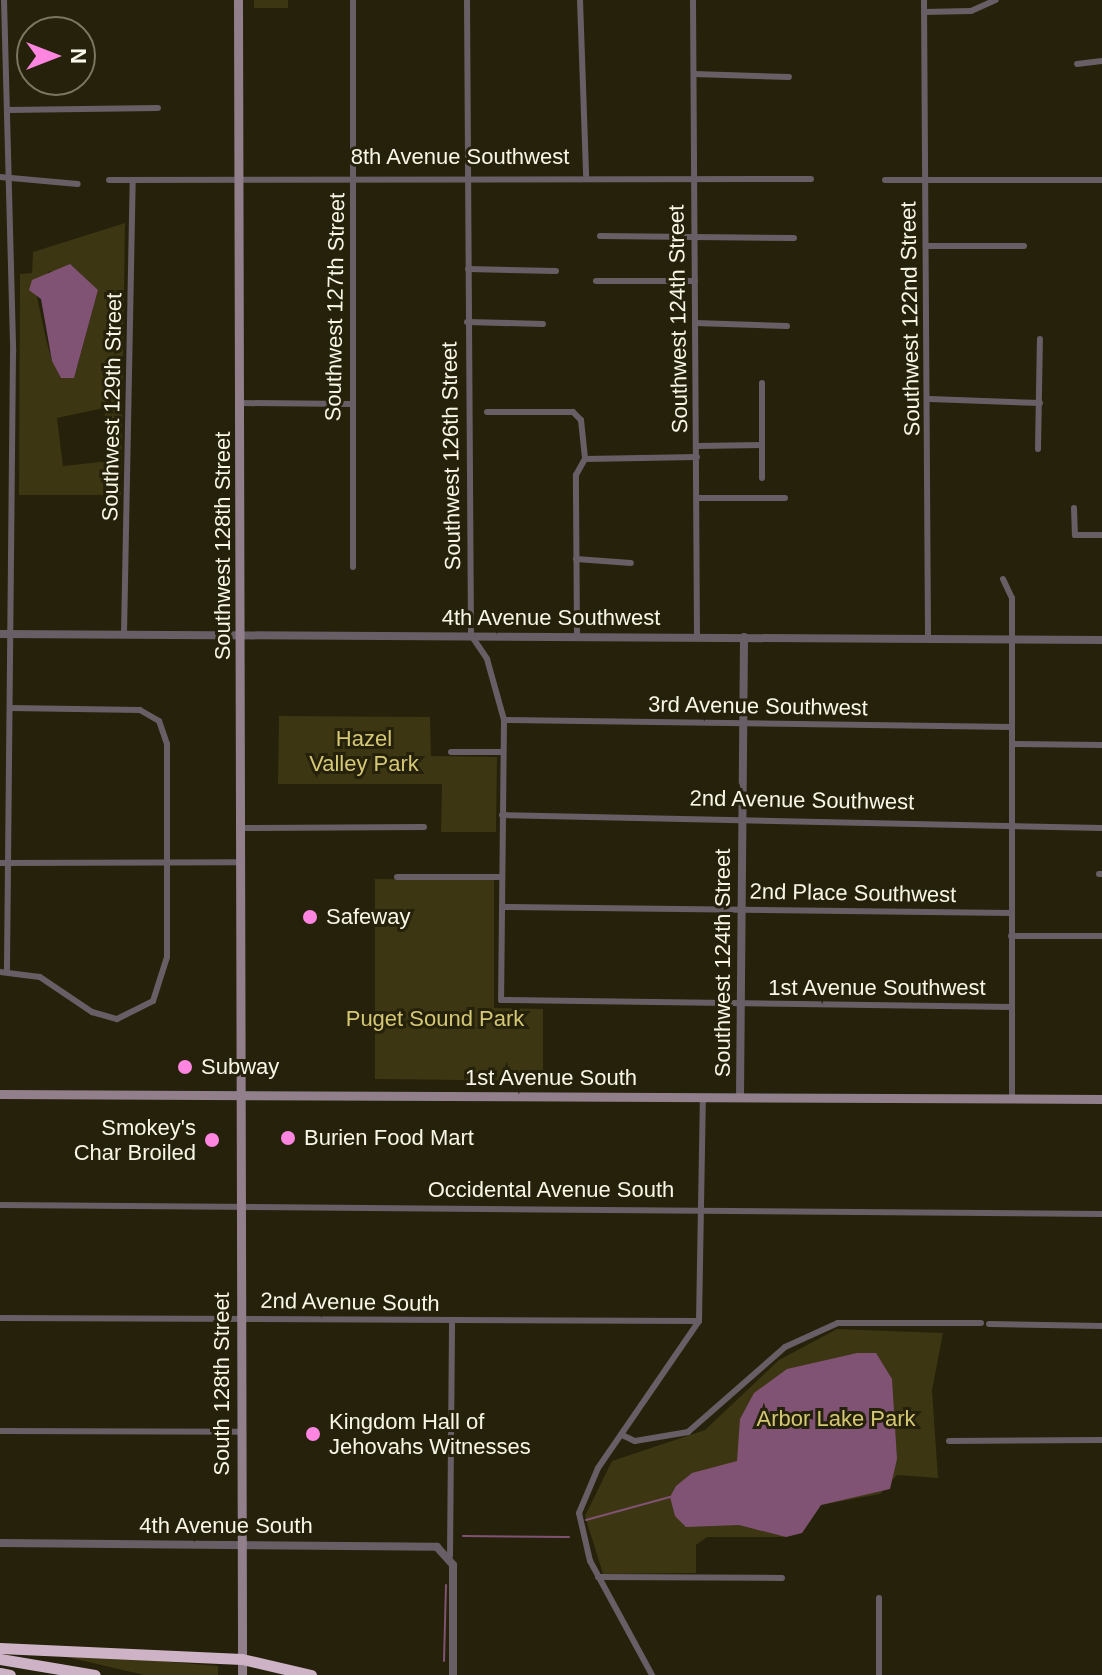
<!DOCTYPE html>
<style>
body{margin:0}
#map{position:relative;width:1102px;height:1675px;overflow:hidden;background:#25210a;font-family:Helvetica,sans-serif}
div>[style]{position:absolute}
.green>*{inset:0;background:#3c3612}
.water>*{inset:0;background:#805374}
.stream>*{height:2px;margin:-1px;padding:0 1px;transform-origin:1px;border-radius:1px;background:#805374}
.minor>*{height:6px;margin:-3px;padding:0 3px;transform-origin:3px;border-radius:3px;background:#685e65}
.tertiary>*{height:8px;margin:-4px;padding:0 4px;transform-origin:4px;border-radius:4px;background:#685e65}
.secondary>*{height:9px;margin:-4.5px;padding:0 4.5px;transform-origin:4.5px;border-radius:4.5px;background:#91808c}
.motorway>*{height:11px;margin:-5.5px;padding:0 5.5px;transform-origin:5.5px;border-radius:5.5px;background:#cdb3c5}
.dots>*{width:22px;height:22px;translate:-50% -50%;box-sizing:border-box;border:4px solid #25210a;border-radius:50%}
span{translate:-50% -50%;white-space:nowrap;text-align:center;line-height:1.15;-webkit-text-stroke:6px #25210a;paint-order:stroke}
.street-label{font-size:22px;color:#f8f6e7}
.park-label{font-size:22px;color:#d5c875}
.poi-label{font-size:22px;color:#f8f6e7}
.left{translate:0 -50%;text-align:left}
.right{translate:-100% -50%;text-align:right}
.north{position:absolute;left:16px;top:16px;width:80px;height:80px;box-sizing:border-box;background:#25210a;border:2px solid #797662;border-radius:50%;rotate:90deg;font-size:22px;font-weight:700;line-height:32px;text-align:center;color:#f8f6e7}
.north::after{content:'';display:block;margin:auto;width:28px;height:36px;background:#fe85e0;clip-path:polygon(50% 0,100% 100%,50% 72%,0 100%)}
</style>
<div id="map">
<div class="green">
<div style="clip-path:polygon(254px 0,288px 0,288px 8px,254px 8px)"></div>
<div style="clip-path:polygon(evenodd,125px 223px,121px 495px,19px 495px,20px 274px,32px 273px,33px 252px,125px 223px,49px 271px,98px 290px,76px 371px,52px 361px,46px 339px,36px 292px,49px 271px,125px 223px,104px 408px,110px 461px,63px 466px,57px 418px,104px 408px)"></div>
<div style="clip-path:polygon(279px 716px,430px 717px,431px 756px,497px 757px,496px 832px,441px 832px,442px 784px,278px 784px)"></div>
<div style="clip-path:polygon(375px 879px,494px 880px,494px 1008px,543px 1009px,543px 1081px,375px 1079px)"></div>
<div style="clip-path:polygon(837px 1329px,943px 1333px,932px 1390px,938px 1478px,897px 1475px,880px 1494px,821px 1505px,802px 1533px,786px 1537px,707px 1537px,696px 1545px,696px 1573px,603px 1574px,585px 1516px,612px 1461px,705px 1430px,779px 1360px)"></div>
<div style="clip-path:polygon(41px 1651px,218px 1666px,218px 1675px,144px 1675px)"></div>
</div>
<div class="water">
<div style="clip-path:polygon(70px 264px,98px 290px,74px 378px,61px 378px,52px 361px,41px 299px,29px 290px,32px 280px)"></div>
<div style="clip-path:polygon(857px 1353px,876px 1353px,892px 1379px,897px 1459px,890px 1489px,821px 1505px,802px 1533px,786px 1537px,739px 1525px,686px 1527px,675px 1516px,670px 1497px,676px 1486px,692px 1473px,737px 1461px,740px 1419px,754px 1393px,787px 1369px)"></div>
</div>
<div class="stream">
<div style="left:586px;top:1520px;width:87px;rotate:-15.3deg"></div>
<div style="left:463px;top:1536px;width:106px;rotate:0.5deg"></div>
<div style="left:444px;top:1661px;width:76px;rotate:-88.5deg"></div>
</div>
<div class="minor">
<div style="left:4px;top:0;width:352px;rotate:88.5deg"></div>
<div style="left:13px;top:352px;width:618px;rotate:90.56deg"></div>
<div style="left:467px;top:0;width:635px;rotate:89.64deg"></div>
<div style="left:471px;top:635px;width:29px;rotate:56deg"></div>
<div style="left:487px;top:659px;width:63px;rotate:74.4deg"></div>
<div style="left:504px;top:720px;width:280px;rotate:90.6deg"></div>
<div style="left:501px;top:1000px;width:511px;rotate:0.78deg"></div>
<div style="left:580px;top:0;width:175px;rotate:88deg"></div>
<div style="left:693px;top:0;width:637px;rotate:89.64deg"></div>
<div style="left:924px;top:0;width:638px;rotate:89.64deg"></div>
<div style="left:924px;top:12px;width:47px;rotate:-1.2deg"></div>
<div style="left:971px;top:11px;width:27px;rotate:-24deg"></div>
<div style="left:1077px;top:64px;width:25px;rotate:-7deg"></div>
<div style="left:694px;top:74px;width:95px;rotate:1.8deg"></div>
<div style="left:7px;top:110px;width:151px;rotate:-0.8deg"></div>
<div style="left:0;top:177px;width:78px;rotate:5.1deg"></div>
<div style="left:109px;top:180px;width:702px;rotate:-0.08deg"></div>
<div style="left:885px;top:180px;width:217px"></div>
<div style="left:600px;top:236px;width:194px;rotate:0.6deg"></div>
<div style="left:928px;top:246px;width:96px"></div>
<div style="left:468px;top:269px;width:88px;rotate:1.3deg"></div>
<div style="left:596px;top:281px;width:99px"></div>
<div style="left:467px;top:322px;width:76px;rotate:1.5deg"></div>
<div style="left:695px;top:323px;width:92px;rotate:1.9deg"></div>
<div style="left:930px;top:399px;width:110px;rotate:2.1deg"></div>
<div style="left:241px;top:403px;width:110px;rotate:0.5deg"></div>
<div style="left:487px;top:412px;width:86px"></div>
<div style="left:573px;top:412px;width:11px;rotate:45deg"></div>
<div style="left:581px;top:420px;width:39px;rotate:84deg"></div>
<div style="left:697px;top:446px;width:65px;rotate:-0.9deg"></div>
<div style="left:1038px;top:449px;width:110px;rotate:-89deg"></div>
<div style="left:585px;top:459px;width:112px;rotate:-1deg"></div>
<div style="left:762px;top:478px;width:95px;rotate:-90deg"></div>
<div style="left:698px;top:498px;width:87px"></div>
<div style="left:1074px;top:508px;width:27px;rotate:88deg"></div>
<div style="left:1075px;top:535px;width:27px"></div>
<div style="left:576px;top:559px;width:55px;rotate:4.2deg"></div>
<div style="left:353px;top:567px;width:567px;rotate:-90deg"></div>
<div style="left:1003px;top:579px;width:21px;rotate:65deg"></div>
<div style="left:1012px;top:598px;width:499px;rotate:90deg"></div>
<div style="left:124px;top:634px;width:454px;rotate:-88.9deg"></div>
<div style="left:577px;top:636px;width:161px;rotate:-90.4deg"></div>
<div style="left:576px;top:475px;width:18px;rotate:-61deg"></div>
<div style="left:504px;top:720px;width:508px;rotate:0.79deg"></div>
<div style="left:1013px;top:744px;width:89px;rotate:0.6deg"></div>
<div style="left:451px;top:752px;width:52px"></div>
<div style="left:502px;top:815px;width:600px;rotate:1.24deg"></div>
<div style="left:239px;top:828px;width:185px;rotate:-0.3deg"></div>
<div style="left:0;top:863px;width:239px;rotate:-0.2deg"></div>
<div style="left:1099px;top:874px;width:3px"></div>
<div style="left:397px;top:877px;width:105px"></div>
<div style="left:502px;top:907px;width:509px;rotate:0.68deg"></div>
<div style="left:1011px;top:936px;width:91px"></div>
<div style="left:0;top:972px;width:40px;rotate:7.1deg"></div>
<div style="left:40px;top:977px;width:63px;rotate:33.9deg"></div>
<div style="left:92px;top:1012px;width:26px;rotate:16deg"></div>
<div style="left:117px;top:1019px;width:40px;rotate:-26.6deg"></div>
<div style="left:153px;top:1001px;width:46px;rotate:-72.3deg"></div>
<div style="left:167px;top:957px;width:213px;rotate:-90deg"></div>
<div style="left:167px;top:744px;width:24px;rotate:-109deg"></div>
<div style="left:159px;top:721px;width:22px;rotate:-150deg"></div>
<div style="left:140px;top:710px;width:130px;rotate:-179.1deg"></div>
<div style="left:0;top:1205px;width:1102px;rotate:0.47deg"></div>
<div style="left:0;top:1318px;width:699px;rotate:0.25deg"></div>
<div style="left:989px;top:1324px;width:113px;rotate:1deg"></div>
<div style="left:0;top:1431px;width:240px;rotate:0.2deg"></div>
<div style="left:622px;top:1435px;width:14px;rotate:25deg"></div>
<div style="left:635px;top:1441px;width:54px;rotate:-9.6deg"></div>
<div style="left:688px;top:1432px;width:129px;rotate:-41.2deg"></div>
<div style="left:785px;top:1347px;width:58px;rotate:-24.4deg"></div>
<div style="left:838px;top:1323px;width:143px"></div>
<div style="left:949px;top:1441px;width:153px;rotate:-0.4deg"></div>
<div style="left:450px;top:1556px;width:234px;rotate:-89.5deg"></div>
<div style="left:598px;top:1577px;width:184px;rotate:0.3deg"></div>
<div style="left:879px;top:1598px;width:77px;rotate:90deg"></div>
<div style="left:652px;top:1675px;width:130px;rotate:-118.5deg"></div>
<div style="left:590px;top:1561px;width:49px;rotate:-102.9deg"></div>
<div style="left:579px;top:1513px;width:49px;rotate:-67.1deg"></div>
<div style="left:598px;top:1468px;width:178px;rotate:-55.5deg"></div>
<div style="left:699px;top:1321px;width:224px;rotate:-89deg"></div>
</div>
<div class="tertiary">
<div style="left:0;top:634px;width:1102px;rotate:0.31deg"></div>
<div style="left:740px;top:1097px;width:460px;rotate:-89.5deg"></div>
<div style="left:0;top:1543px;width:437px;rotate:0.5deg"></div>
<div style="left:437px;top:1547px;width:24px;rotate:48deg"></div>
<div style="left:453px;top:1565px;width:110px;rotate:90deg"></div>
</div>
<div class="secondary">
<div style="left:238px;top:0;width:1675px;rotate:89.86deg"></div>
<div style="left:0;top:1094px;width:1102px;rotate:0.26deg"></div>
</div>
<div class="motorway">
<div style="left:0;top:1648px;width:242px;rotate:2.6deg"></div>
<div style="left:242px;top:1659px;width:71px;rotate:13.1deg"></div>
<div style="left:0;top:1659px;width:96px;rotate:9.6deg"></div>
<div style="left:0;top:1673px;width:10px;rotate:11deg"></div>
</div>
<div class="dots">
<div style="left:310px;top:917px;background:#fe85e0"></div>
<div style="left:185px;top:1067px;background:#fe85e0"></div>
<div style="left:288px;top:1138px;background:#fe85e0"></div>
<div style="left:212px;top:1140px;background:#fe85e0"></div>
<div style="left:313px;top:1434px;background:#fe85e0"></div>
</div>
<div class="street-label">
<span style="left:460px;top:157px">8th Avenue Southwest</span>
<span style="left:335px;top:307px;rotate:-89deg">Southwest 127th Street</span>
<span style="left:678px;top:319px;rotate:-91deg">Southwest 124th Street</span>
<span style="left:910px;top:319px;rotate:-91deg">Southwest 122nd Street</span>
<span style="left:112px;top:407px;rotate:-89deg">Southwest 129th Street</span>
<span style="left:451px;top:456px;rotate:-91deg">Southwest 126th Street</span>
<span style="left:223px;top:546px;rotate:-90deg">Southwest 128th Street</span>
<span style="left:551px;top:618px">4th Avenue Southwest</span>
<span style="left:758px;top:706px;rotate:1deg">3rd Avenue Southwest</span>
<span style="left:802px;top:800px;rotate:1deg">2nd Avenue Southwest</span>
<span style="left:853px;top:893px;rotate:1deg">2nd Place Southwest</span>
<span style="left:723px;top:963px;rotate:-90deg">Southwest 124th Street</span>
<span style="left:877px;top:988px">1st Avenue Southwest</span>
<span style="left:551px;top:1078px">1st Avenue South</span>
<span style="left:551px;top:1190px">Occidental Avenue South</span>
<span style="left:350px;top:1302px;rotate:1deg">2nd Avenue South</span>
<span style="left:222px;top:1384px;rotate:-90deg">South 128th Street</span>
<span style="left:226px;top:1526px">4th Avenue South</span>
</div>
<div class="park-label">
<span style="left:364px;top:751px">Hazel<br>Valley Park</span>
<span style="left:435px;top:1019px">Puget Sound Park</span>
<span style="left:836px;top:1419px">Arbor Lake Park</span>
</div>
<div class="poi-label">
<span class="left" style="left:326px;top:917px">Safeway</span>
<span class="left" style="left:201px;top:1067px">Subway</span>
<span class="right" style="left:196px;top:1140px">Smokey's<br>Char Broiled</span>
<span class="left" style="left:304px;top:1138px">Burien Food Mart</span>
<span class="left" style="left:329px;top:1434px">Kingdom Hall of<br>Jehovahs Witnesses</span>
</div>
<div class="north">N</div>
</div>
